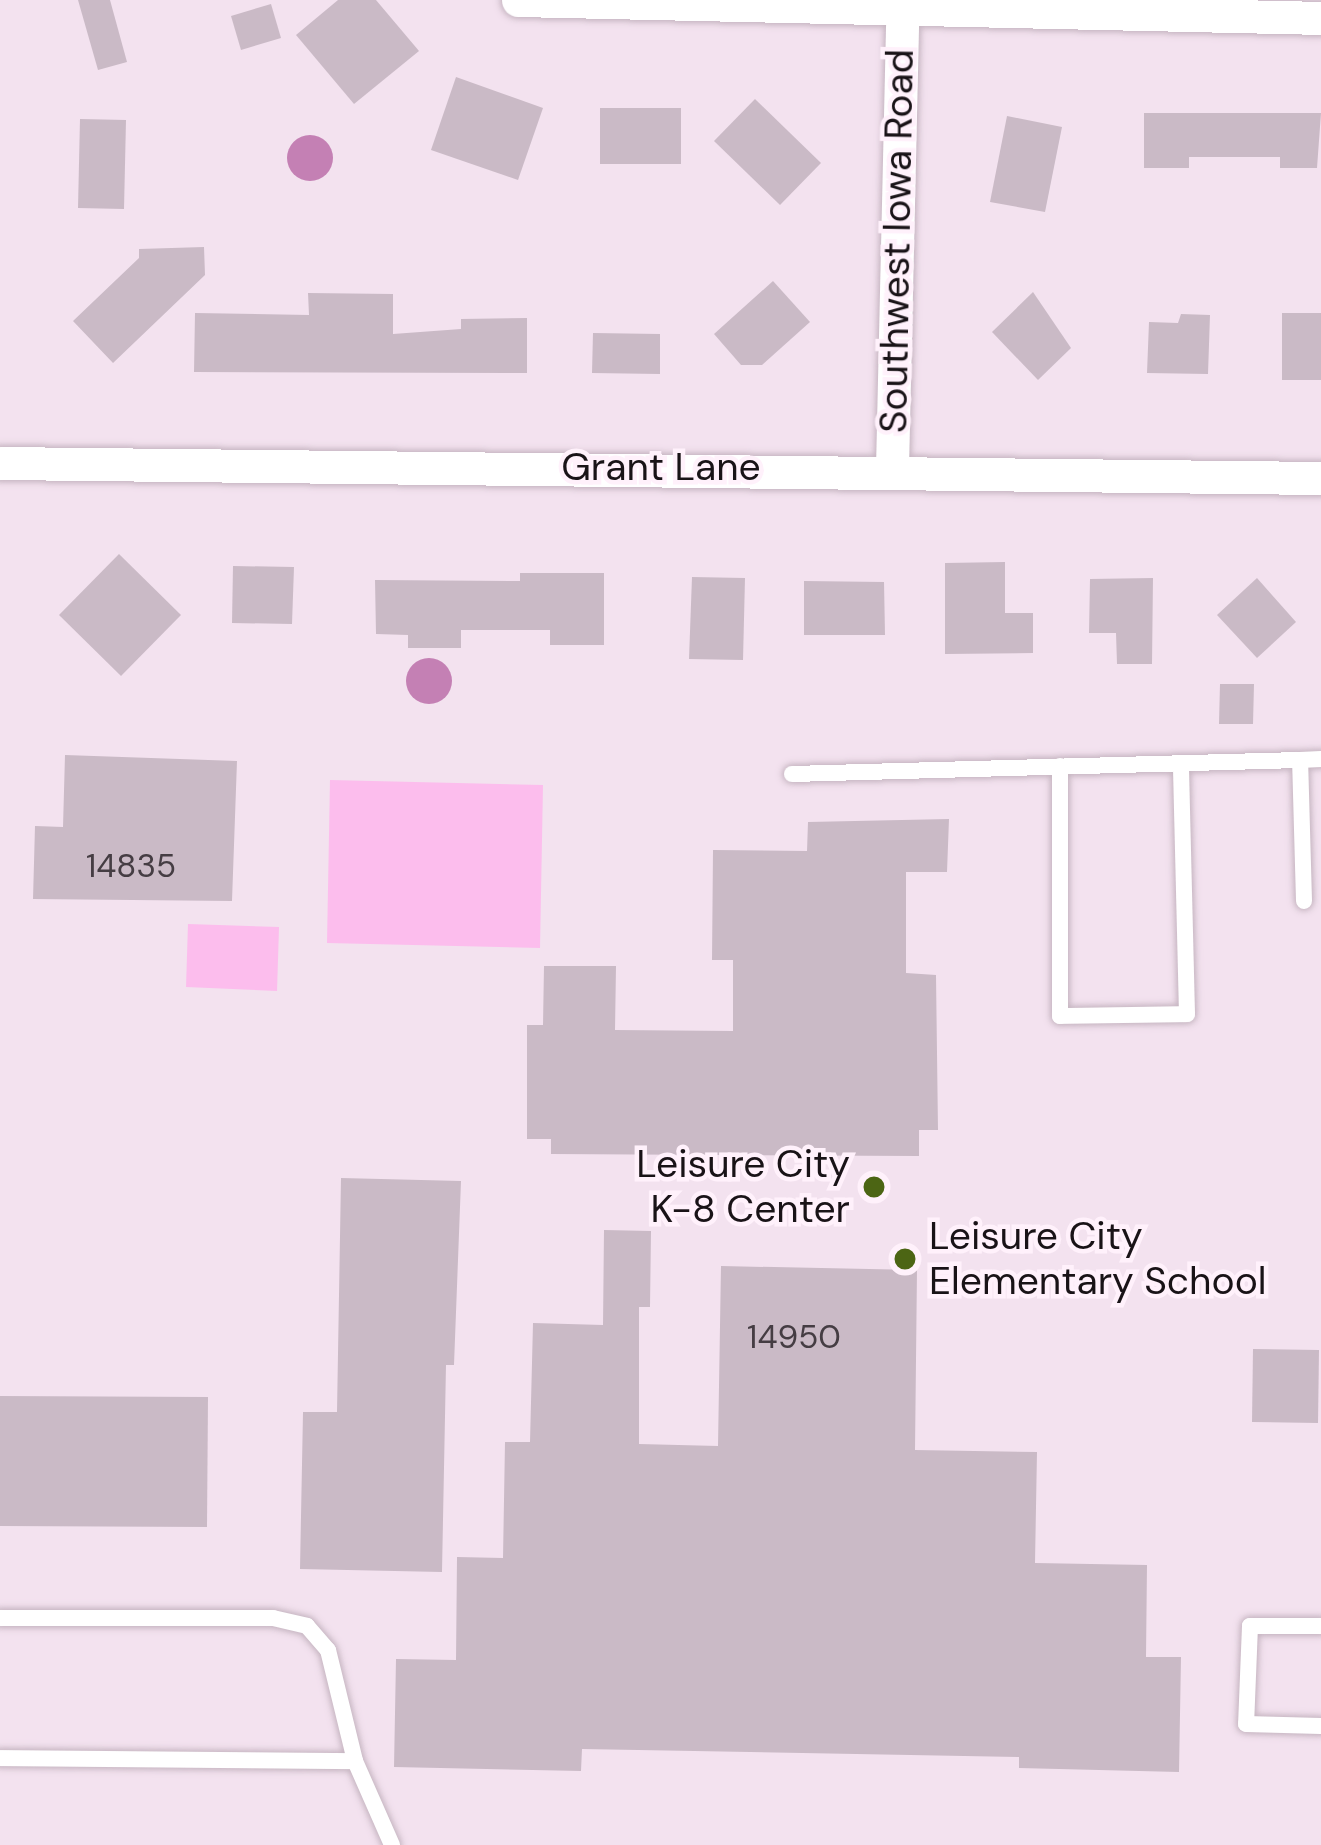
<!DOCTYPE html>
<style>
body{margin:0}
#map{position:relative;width:1321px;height:1845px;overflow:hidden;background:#f3e2ef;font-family:"DM Sans",sans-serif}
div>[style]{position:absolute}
.green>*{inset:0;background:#fcbded}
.water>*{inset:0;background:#c480b4}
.round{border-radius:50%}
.building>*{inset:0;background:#cabac6}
.roads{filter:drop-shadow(0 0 3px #c6b5c1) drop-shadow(0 0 3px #c6b5c1)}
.lane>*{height:16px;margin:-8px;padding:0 8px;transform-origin:8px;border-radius:8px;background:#fff}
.street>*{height:33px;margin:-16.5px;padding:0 16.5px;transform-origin:16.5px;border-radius:16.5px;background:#fff}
.dots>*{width:33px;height:33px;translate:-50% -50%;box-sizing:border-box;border:6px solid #fff1fb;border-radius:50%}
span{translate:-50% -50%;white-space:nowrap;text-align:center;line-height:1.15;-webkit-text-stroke:9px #fff1fb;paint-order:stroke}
.number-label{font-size:33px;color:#453d43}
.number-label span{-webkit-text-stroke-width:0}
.street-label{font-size:39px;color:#191317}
.poi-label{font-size:39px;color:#191317}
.right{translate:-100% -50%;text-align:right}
.left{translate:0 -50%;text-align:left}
</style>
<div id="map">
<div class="green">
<div style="clip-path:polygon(330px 780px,543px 785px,540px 948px,327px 943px)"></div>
<div style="clip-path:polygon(188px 924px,279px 927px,277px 991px,186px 987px)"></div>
</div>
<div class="water">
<div class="round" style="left:287px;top:135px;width:46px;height:46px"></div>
<div class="round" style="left:406px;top:658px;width:46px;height:46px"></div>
</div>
<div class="building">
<div style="clip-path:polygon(78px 0,110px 0,127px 62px,98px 70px)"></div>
<div style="clip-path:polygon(338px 0,376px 0,419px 51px,354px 104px,296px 35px)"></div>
<div style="clip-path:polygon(271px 4px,281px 38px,241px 50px,231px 16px)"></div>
<div style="clip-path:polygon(456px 77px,543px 108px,518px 180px,431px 150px)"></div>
<div style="clip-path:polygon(755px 99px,821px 163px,780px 205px,714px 141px)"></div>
<div style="clip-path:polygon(600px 108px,681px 108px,681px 164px,600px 164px)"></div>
<div style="clip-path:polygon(1144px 113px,1321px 113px,1317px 168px,1280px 168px,1280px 157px,1189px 157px,1189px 168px,1144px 168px)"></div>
<div style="clip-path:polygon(1007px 116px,1062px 127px,1045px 212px,990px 202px)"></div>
<div style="clip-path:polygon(80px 119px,126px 120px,124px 209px,78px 208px)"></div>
<div style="clip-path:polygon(204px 247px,205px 275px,113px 363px,73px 321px,139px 258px,139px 249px)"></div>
<div style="clip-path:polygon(773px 281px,810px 322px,762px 365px,741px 365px,714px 334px)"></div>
<div style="clip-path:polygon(1033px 292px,1071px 348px,1038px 380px,992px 332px)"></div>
<div style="clip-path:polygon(308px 293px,393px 294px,393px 334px,461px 329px,461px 319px,527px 318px,527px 373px,194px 372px,195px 313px,309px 315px)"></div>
<div style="clip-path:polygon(1282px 313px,1321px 313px,1321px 380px,1282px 380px)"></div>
<div style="clip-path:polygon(1181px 314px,1210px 315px,1208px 374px,1147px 373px,1149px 322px,1178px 323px)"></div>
<div style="clip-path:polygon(593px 333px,660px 334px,660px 374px,592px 373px)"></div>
<div style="clip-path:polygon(119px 554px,181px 615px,121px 676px,59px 615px)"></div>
<div style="clip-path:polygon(1005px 562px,1005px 613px,1033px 613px,1033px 653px,945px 654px,945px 563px)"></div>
<div style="clip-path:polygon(233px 566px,294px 567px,292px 624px,232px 623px)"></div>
<div style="clip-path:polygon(520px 573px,604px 573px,604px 645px,550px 645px,550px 630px,461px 630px,461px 648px,408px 648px,408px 635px,376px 634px,375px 580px,520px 581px)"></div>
<div style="clip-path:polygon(692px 577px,745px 578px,743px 660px,689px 659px)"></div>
<div style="clip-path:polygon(1153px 578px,1152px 664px,1117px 664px,1116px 633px,1089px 633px,1090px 579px)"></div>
<div style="clip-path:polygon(1257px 578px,1296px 622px,1257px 658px,1217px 615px)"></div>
<div style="clip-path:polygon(804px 581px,884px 582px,885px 635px,804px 635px)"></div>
<div style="clip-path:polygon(1220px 684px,1254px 684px,1253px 724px,1219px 724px)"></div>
<div style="clip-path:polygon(65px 755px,237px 761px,232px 901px,33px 899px,35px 826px,63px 827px)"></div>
<div style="clip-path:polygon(949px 819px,947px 872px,906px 872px,906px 973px,936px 975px,938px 1130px,919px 1130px,919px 1156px,551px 1154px,551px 1139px,527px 1139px,527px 1025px,543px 1025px,544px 966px,616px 966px,615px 1030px,733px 1031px,733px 960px,712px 960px,713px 850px,807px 851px,808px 822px)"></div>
<div style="clip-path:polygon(341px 1178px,461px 1181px,454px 1365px,446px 1365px,442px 1572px,300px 1569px,303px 1412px,337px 1412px)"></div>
<div style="clip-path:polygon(604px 1230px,651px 1231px,650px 1307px,639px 1307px,639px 1444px,718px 1446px,721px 1266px,917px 1270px,915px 1450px,1037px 1452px,1035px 1563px,1147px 1565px,1146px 1657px,1181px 1657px,1179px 1772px,1019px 1768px,1019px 1757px,582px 1749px,581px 1771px,394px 1767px,396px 1659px,456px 1660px,457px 1557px,503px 1558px,505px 1442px,530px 1442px,533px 1323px,603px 1325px)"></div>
<div style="clip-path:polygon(1253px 1349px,1319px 1350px,1318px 1423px,1252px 1422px)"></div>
<div style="clip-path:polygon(0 1396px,208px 1397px,207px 1527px,0 1526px)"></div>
</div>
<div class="roads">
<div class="lane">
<div style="left:1060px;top:766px;width:250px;rotate:90deg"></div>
<div style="left:1060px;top:1016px;width:127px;rotate:-0.9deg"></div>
<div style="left:1187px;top:1014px;width:251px;rotate:-91.4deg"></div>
<div style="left:792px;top:774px;width:508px;rotate:-1.58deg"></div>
<div style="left:1304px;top:901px;width:141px;rotate:-91.6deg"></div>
<div style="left:1300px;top:760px;width:21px;rotate:-3deg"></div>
<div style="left:0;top:1618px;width:273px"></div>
<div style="left:273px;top:1618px;width:35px;rotate:13deg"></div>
<div style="left:307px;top:1626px;width:32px;rotate:49deg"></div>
<div style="left:328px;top:1650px;width:114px;rotate:76.3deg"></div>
<div style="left:355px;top:1761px;width:92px;rotate:66.2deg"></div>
<div style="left:1321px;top:1626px;width:71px;rotate:180deg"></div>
<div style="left:1250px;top:1626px;width:98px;rotate:92.3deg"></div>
<div style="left:1246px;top:1724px;width:75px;rotate:1.5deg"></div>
<div style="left:0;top:1758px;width:355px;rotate:0.5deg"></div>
</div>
<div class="street">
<div style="left:518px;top:0;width:803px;rotate:1.28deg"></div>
<div style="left:0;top:463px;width:1321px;rotate:0.65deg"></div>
<div style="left:892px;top:468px;width:455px;rotate:-88.7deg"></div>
</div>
</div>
<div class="dots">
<div style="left:874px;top:1187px;background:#4c6514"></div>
<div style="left:905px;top:1259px;background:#4c6514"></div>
</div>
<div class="number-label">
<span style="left:131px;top:866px">14835</span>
<span style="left:794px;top:1337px">14950</span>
</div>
<div class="street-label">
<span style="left:897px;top:241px;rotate:-89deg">Southwest Iowa Road</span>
<span style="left:661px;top:467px">Grant Lane</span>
</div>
<div class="poi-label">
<span class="right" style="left:850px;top:1187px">Leisure City<br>K-8 Center</span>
<span class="left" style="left:929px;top:1259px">Leisure City<br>Elementary School</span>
</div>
</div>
